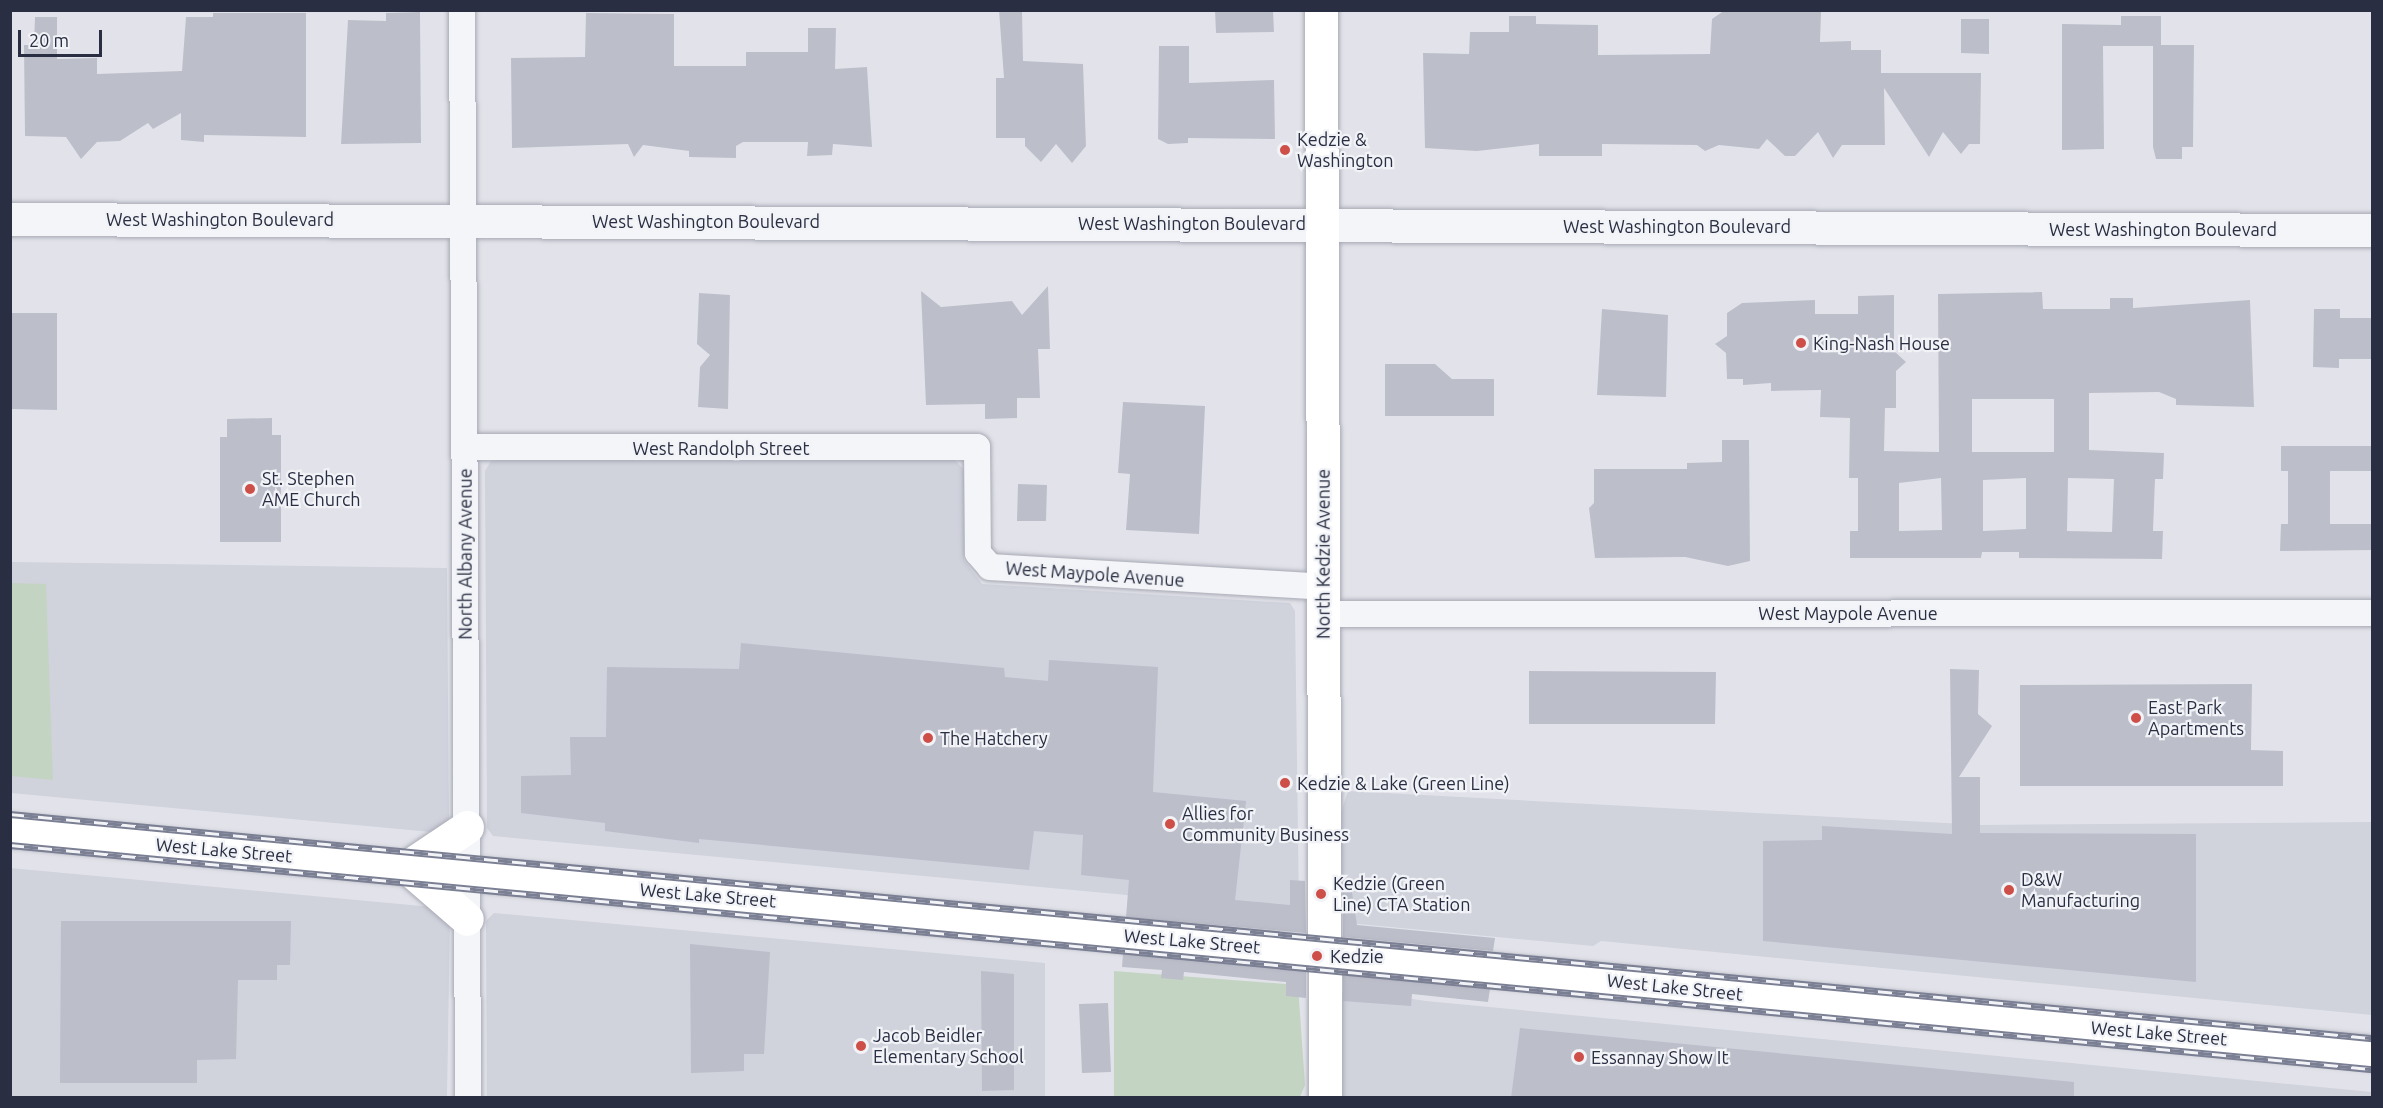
<!DOCTYPE html>
<style>
body{margin:0}
#map{position:relative;width:2383px;height:1108px;overflow:hidden;background:#e2e3ea;font-family:Ubuntu,sans-serif}
div>[style]{position:absolute}
.built>*{inset:0;background:#d0d2dc}
.green>*{inset:0;background:#c4d4c3}
.building>*{inset:0;background:#bcbeca}
.roads{filter:drop-shadow(0 0 2px #a7a9b4) drop-shadow(0 0 2px #a7a9b4)}
.minor>*{height:26px;margin:-13px;padding:0 13px;transform-origin:13px;border-radius:13px;background:#f4f5f8}
.tertiary>*{height:33px;margin:-16.5px;padding:0 16.5px;transform-origin:16.5px;border-radius:16.5px;background:#f4f5f8}
.secondary>*{height:33px;margin:-16.5px;padding:0 16.5px;transform-origin:16.5px;border-radius:16.5px;background:#fff}
.rail>*{height:7px;margin-top:-3.5px;transform-origin:0;background:repeating-linear-gradient(90deg,#f1f3f7 0 14px,#7b7f93 0 28px);box-sizing:border-box;border-block:2px solid #7b7f93}
.dots>*{width:16px;height:16px;translate:-50% -50%;box-sizing:border-box;border:3px solid #f1f3f7;border-radius:50%}
span{translate:-50% -50%;white-space:nowrap;text-align:center;line-height:1.15;-webkit-text-stroke:4.5px #f1f3f7;paint-order:stroke}
.poi-label{font-size:18px;color:#2a2e42}
.left{translate:0 -50%;text-align:left}
.street-label{font-size:18px;color:#2a2e42}
.frame{position:absolute;inset:0;border:12px solid #2a2e42;pointer-events:none}
.scale{position:absolute;left:18px;top:30px;width:84px;height:27px;box-sizing:border-box;border:3px solid #2a2e42;border-top:0;padding-left:8px;font-size:18px;line-height:21px;white-space:nowrap;color:#2a2e42;-webkit-text-stroke:4px #f1f3f7;paint-order:stroke}
</style>
<div id="map">
<div class="built">
<div style="clip-path:polygon(503px 459px,955px 460px,965px 471px,964px 560px,982px 584px,1290px 603px,1295px 611px,1299px 913px,1140px 903px,1127px 895px,493px 836px,487px 828px,485px 471px,491px 461px)"></div>
<div style="clip-path:polygon(11px 562px,447px 568px,449px 825px,431px 832px,11px 793px)"></div>
<div style="clip-path:polygon(1348px 791px,1982px 825px,2372px 822px,2372px 1015px,1601px 941px,1593px 946px,1348px 923px,1343px 918px,1340px 815px)"></div>
<div style="clip-path:polygon(10px 868px,432px 907px,450px 917px,447px 1097px,11px 1097px)"></div>
<div style="clip-path:polygon(494px 913px,1045px 963px,1045px 1097px,487px 1097px,486px 921px)"></div>
<div style="clip-path:polygon(1346px 989px,1426px 1001px,2372px 1092px,2372px 1098px,1340px 1098px,1341px 993px)"></div>
</div>
<div class="green">
<div style="clip-path:polygon(11px 583px,46px 584px,53px 780px,11px 776px)"></div>
<div style="clip-path:polygon(1114px 971px,1298px 985px,1305px 1085px,1300px 1097px,1114px 1097px)"></div>
</div>
<div class="building">
<div style="clip-path:polygon(999px 10px,1022px 10px,1023px 61px,1083px 64px,1086px 146px,1072px 163px,1056px 144px,1041px 162px,1025px 146px,1025px 138px,996px 138px,996px 78px,1004px 78px)"></div>
<div style="clip-path:polygon(1215px 10px,1273px 10px,1274px 32px,1216px 33px)"></div>
<div style="clip-path:polygon(1725px 10px,1821px 12px,1820px 42px,1851px 41px,1851px 50px,1881px 50px,1881px 73px,1981px 73px,1980px 144px,1969px 144px,1961px 154px,1943px 132px,1929px 157px,1884px 88px,1885px 145px,1842px 145px,1833px 158px,1818px 132px,1795px 156px,1785px 156px,1767px 139px,1759px 149px,1719px 145px,1705px 151px,1697px 145px,1602px 144px,1602px 156px,1539px 156px,1539px 144px,1477px 151px,1425px 148px,1423px 53px,1469px 54px,1470px 32px,1509px 32px,1509px 16px,1536px 16px,1536px 24px,1598px 25px,1598px 55px,1710px 54px,1712px 19px)"></div>
<div style="clip-path:polygon(420px 12px,421px 143px,341px 144px,348px 20px,386px 21px,386px 13px)"></div>
<div style="clip-path:polygon(213px 13px,306px 13px,306px 137px,204px 135px,204px 142px,181px 140px,181px 113px,153px 129px,148px 123px,120px 141px,97px 142px,81px 159px,66px 137px,25px 136px,24px 45px,34px 45px,35px 17px,57px 17px,57px 59px,97px 58px,97px 74px,182px 71px,186px 17px,213px 17px)"></div>
<div style="clip-path:polygon(586px 13px,674px 14px,674px 66px,746px 66px,746px 52px,808px 52px,808px 28px,836px 28px,835px 69px,867px 67px,872px 147px,833px 144px,832px 155px,807px 156px,808px 142px,743px 142px,736px 146px,736px 158px,689px 157px,689px 151px,643px 145px,634px 157px,628px 144px,512px 148px,511px 58px,585px 57px)"></div>
<div style="clip-path:polygon(2121px 16px,2161px 16px,2161px 45px,2194px 45px,2193px 147px,2182px 147px,2182px 159px,2156px 159px,2153px 147px,2153px 46px,2103px 46px,2104px 149px,2062px 150px,2062px 24px,2121px 25px)"></div>
<div style="clip-path:polygon(1961px 19px,1989px 19px,1989px 54px,1961px 53px)"></div>
<div style="clip-path:polygon(1159px 46px,1189px 46px,1189px 83px,1274px 80px,1275px 139px,1188px 138px,1188px 143px,1168px 144px,1158px 139px)"></div>
<div style="clip-path:polygon(1048px 286px,1050px 349px,1038px 349px,1040px 398px,1017px 398px,1017px 418px,985px 419px,985px 404px,926px 405px,921px 291px,941px 307px,1012px 301px,1022px 315px)"></div>
<div style="clip-path:polygon(evenodd,2042px 292px,2043px 309px,2110px 309px,2110px 298px,2133px 298px,2133px 308px,2250px 300px,2254px 407px,2176px 405px,2176px 399px,2159px 392px,2089px 393px,2089px 450px,2164px 453px,2163px 479px,2155px 479px,2153px 531px,2163px 531px,2162px 559px,2019px 558px,2019px 552px,1982px 552px,1981px 558px,1850px 558px,1850px 531px,1858px 531px,1858px 478px,1849px 478px,1850px 418px,1820px 417px,1821px 390px,1771px 391px,1771px 383px,1743px 385px,1743px 379px,1727px 379px,1726px 353px,1715px 344px,1727px 336px,1727px 313px,1742px 303px,1815px 300px,1815px 314px,1858px 314px,1858px 296px,1894px 295px,1894px 351px,1906px 362px,1896px 371px,1896px 408px,1885px 408px,1884px 451px,1939px 452px,1938px 294px,2042px 292px,1972px 399px,2054px 399px,2054px 452px,1972px 452px,1972px 399px,2042px 292px,1941px 478px,1942px 530px,1899px 531px,1899px 483px,1941px 478px,2042px 292px,2026px 478px,2026px 529px,1983px 531px,1983px 480px,2026px 478px,2042px 292px,2068px 478px,2114px 479px,2112px 532px,2067px 531px,2068px 478px)"></div>
<div style="clip-path:polygon(699px 293px,730px 295px,728px 409px,698px 407px,700px 367px,710px 355px,697px 344px)"></div>
<div style="clip-path:polygon(1602px 309px,1668px 315px,1666px 397px,1597px 395px)"></div>
<div style="clip-path:polygon(2314px 309px,2340px 309px,2340px 318px,2373px 318px,2373px 359px,2339px 359px,2339px 368px,2313px 367px)"></div>
<div style="clip-path:polygon(10px 313px,57px 313px,57px 410px,10px 409px)"></div>
<div style="clip-path:polygon(1385px 364px,1435px 364px,1452px 379px,1494px 379px,1494px 416px,1385px 416px)"></div>
<div style="clip-path:polygon(1123px 402px,1205px 406px,1199px 534px,1126px 530px,1130px 474px,1118px 473px)"></div>
<div style="clip-path:polygon(272px 418px,272px 435px,281px 435px,281px 542px,220px 542px,220px 437px,227px 437px,227px 419px)"></div>
<div style="clip-path:polygon(1722px 440px,1749px 440px,1750px 561px,1728px 566px,1685px 557px,1595px 558px,1589px 508px,1594px 503px,1594px 469px,1687px 469px,1687px 463px,1722px 462px)"></div>
<div style="clip-path:polygon(2281px 446px,2373px 446px,2373px 471px,2330px 471px,2330px 524px,2373px 524px,2373px 550px,2280px 551px,2281px 524px,2288px 524px,2288px 471px,2281px 471px)"></div>
<div style="clip-path:polygon(1018px 484px,1047px 485px,1046px 521px,1017px 521px)"></div>
<div style="clip-path:polygon(741px 643px,1004px 668px,1005px 677px,1048px 681px,1049px 660px,1158px 667px,1153px 792px,1246px 801px,1235px 900px,1290px 905px,1290px 880px,1305px 881px,1306px 933px,1126px 917px,1129px 880px,1081px 875px,1083px 835px,1034px 831px,1029px 870px,699px 839px,699px 843px,605px 831px,605px 823px,521px 813px,521px 776px,571px 775px,570px 737px,606px 737px,607px 667px,739px 669px)"></div>
<div style="clip-path:polygon(1950px 669px,1979px 670px,1978px 714px,1992px 726px,1959px 777px,1980px 777px,1980px 833px,2196px 834px,2196px 982px,1763px 941px,1763px 841px,1822px 840px,1822px 826px,1952px 834px)"></div>
<div style="clip-path:polygon(1529px 671px,1716px 672px,1715px 724px,1529px 724px)"></div>
<div style="clip-path:polygon(2252px 684px,2251px 750px,2283px 751px,2283px 786px,2020px 786px,2020px 685px)"></div>
<div style="clip-path:polygon(1343px 885px,1351px 886px,1357px 925px,1495px 938px,1493px 951px,1343px 937px)"></div>
<div style="clip-path:polygon(61px 921px,291px 921px,290px 965px,277px 965px,277px 980px,238px 980px,236px 1059px,197px 1060px,197px 1083px,60px 1083px)"></div>
<div style="clip-path:polygon(690px 944px,770px 952px,764px 1054px,744px 1054px,744px 1071px,691px 1073px)"></div>
<div style="clip-path:polygon(1123px 954px,1306px 971px,1306px 998px,1286px 996px,1286px 982px,1184px 972px,1183px 980px,1161px 978px,1162px 970px,1122px 967px)"></div>
<div style="clip-path:polygon(981px 971px,1014px 974px,1014px 1090px,982px 1091px)"></div>
<div style="clip-path:polygon(1343px 975px,1490px 989px,1488px 1002px,1412px 994px,1411px 1006px,1343px 1001px)"></div>
<div style="clip-path:polygon(1108px 1003px,1111px 1072px,1082px 1073px,1079px 1004px)"></div>
<div style="clip-path:polygon(1520px 1028px,2074px 1082px,2074px 1098px,1511px 1098px)"></div>
</div>
<div class="roads">
<div class="minor">
<div style="left:462px;top:10px;width:1088px;rotate:89.68deg"></div>
<div style="left:465px;top:447px;width:512px"></div>
<div style="left:977px;top:447px;width:106px;rotate:89.5deg"></div>
<div style="left:978px;top:553px;width:18px;rotate:49deg"></div>
<div style="left:990px;top:567px;width:334px;rotate:3.4deg"></div>
<div style="left:1323px;top:614px;width:1049px;rotate:-0.05deg"></div>
</div>
<div class="tertiary">
<div style="left:10px;top:219px;width:2362px;rotate:0.27deg"></div>
</div>
<div class="secondary">
<div style="left:1321px;top:10px;width:1088px;rotate:89.79deg"></div>
<div style="left:467px;top:827px;width:72px;rotate:146.3deg"></div>
<div style="left:407px;top:867px;width:79px;rotate:40.9deg"></div>
<div style="left:10px;top:830px;width:2373px;rotate:5.39deg"></div>
</div>
</div>
<div class="rail">
<div style="left:10px;top:814px;width:2373px;rotate:5.42deg"></div>
<div style="left:10px;top:845px;width:2373px;rotate:5.42deg"></div>
</div>
<div class="dots">
<div style="left:1285px;top:150px;background:#cd4f48"></div>
<div style="left:1801px;top:343px;background:#cd4f48"></div>
<div style="left:250px;top:489px;background:#cd4f48"></div>
<div style="left:2136px;top:718px;background:#cd4f48"></div>
<div style="left:928px;top:738px;background:#cd4f48"></div>
<div style="left:1285px;top:783px;background:#cd4f48"></div>
<div style="left:1170px;top:824px;background:#cd4f48"></div>
<div style="left:2009px;top:890px;background:#cd4f48"></div>
<div style="left:1321px;top:894px;background:#cd4f48"></div>
<div style="left:1317px;top:956px;background:#cd4f48"></div>
<div style="left:861px;top:1046px;background:#cd4f48"></div>
<div style="left:1579px;top:1057px;background:#cd4f48"></div>
</div>
<div class="poi-label">
<span class="left" style="left:1297px;top:150px">Kedzie &amp;<br>Washington</span>
<span class="left" style="left:1813px;top:343px">King-Nash House</span>
<span class="left" style="left:262px;top:489px">St. Stephen<br>AME Church</span>
<span class="left" style="left:2148px;top:718px">East Park<br>Apartments</span>
<span class="left" style="left:940px;top:738px">The Hatchery</span>
<span class="left" style="left:1297px;top:783px">Kedzie &amp; Lake (Green Line)</span>
<span class="left" style="left:1182px;top:824px">Allies for<br>Community Business</span>
<span class="left" style="left:2021px;top:890px">D&amp;W<br>Manufacturing</span>
<span class="left" style="left:1333px;top:894px">Kedzie (Green<br>Line) CTA Station</span>
<span class="left" style="left:1330px;top:956px">Kedzie</span>
<span class="left" style="left:873px;top:1046px">Jacob Beidler<br>Elementary School</span>
<span class="left" style="left:1591px;top:1057px">Essannay Show It</span>
</div>
<div class="street-label">
<span style="left:220px;top:219px">West Washington Boulevard</span>
<span style="left:706px;top:221px">West Washington Boulevard</span>
<span style="left:1192px;top:223px">West Washington Boulevard</span>
<span style="left:1677px;top:226px">West Washington Boulevard</span>
<span style="left:2163px;top:229px">West Washington Boulevard</span>
<span style="left:721px;top:448px">West Randolph Street</span>
<span style="left:465px;top:554px;rotate:-90deg">North Albany Avenue</span>
<span style="left:1323px;top:554px;rotate:-90deg">North Kedzie Avenue</span>
<span style="left:1095px;top:574px;rotate:4deg">West Maypole Avenue</span>
<span style="left:1848px;top:613px">West Maypole Avenue</span>
<span style="left:224px;top:850px;rotate:5deg">West Lake Street</span>
<span style="left:708px;top:895px;rotate:5deg">West Lake Street</span>
<span style="left:1192px;top:941px;rotate:5deg">West Lake Street</span>
<span style="left:1675px;top:987px;rotate:6deg">West Lake Street</span>
<span style="left:2159px;top:1033px;rotate:5deg">West Lake Street</span>
</div>
<div class="frame"></div>
<div class="scale">20 m</div>
</div>
